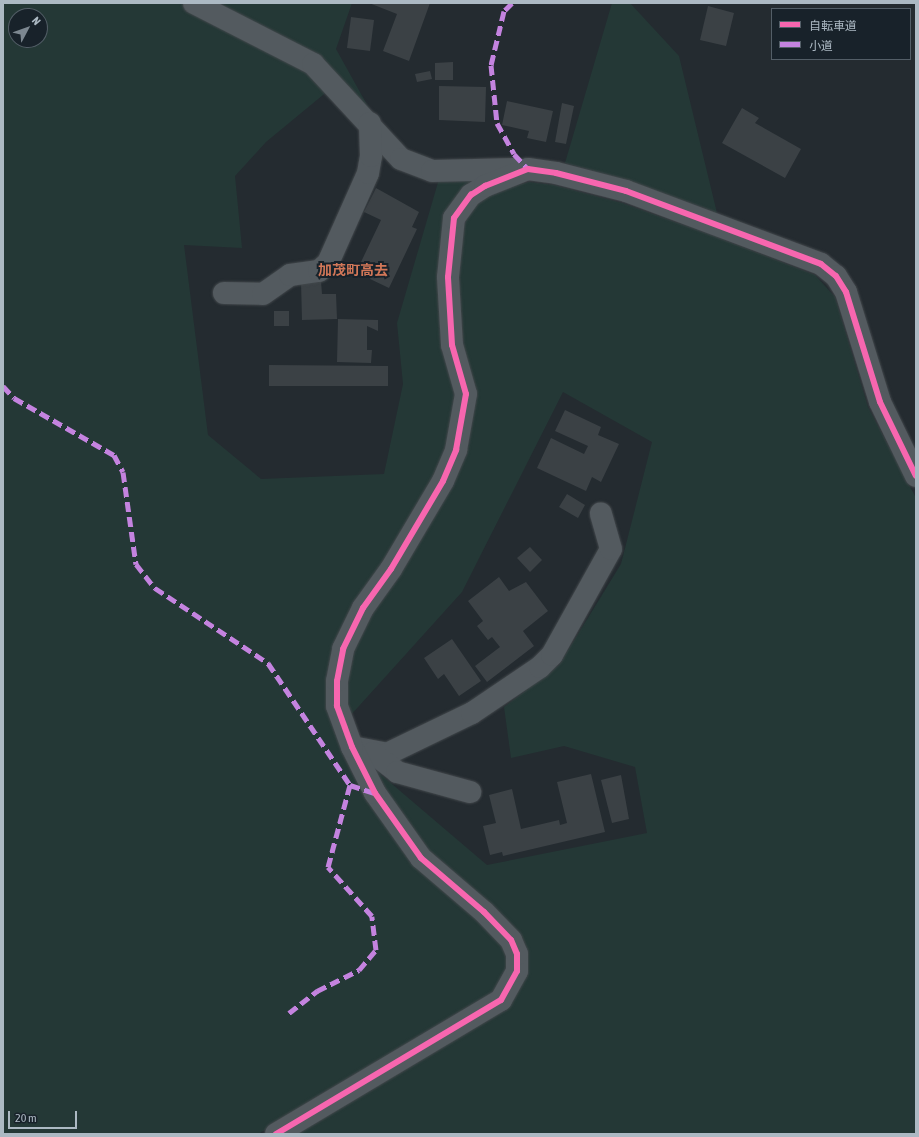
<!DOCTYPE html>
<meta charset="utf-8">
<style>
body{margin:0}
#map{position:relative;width:919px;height:1137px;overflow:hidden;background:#242b30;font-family:"Asap Condensed","Noto Sans JP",sans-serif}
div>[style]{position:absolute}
.green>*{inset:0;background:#243836}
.building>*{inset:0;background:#3b4145}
.roads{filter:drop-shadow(0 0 1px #42474b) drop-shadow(0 0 1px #42474b)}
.minor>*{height:22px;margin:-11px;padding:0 11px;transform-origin:11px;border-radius:11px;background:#535a5f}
.quiet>*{height:5px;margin-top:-2.5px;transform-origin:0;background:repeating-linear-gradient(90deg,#c483df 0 10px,transparent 0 15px)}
.cycleway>*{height:6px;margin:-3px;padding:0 3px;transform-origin:3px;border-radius:3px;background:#f766af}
span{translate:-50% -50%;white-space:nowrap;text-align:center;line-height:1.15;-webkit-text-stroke:4px #18222a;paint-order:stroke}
.quarter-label{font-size:14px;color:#d27758;font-weight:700}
.frame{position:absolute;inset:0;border:4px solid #acb9c3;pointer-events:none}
.legend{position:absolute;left:771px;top:8px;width:140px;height:52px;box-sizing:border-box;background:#18222a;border:1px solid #535e67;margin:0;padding:5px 7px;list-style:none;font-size:12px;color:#acb9c3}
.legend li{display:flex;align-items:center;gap:8px;height:20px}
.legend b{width:20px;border:1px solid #535e67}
.north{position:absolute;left:8px;top:8px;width:40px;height:40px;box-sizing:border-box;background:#18222a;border:1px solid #535e67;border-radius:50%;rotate:49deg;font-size:11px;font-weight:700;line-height:16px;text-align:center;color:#acb9c3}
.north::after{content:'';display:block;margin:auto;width:14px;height:18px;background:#7c8790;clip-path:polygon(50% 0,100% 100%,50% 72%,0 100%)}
.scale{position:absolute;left:8px;top:1111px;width:69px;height:18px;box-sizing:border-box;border:2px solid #acb9c3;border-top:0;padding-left:5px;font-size:12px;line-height:14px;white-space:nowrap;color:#acb9c3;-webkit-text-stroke:3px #18222a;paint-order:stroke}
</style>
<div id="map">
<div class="green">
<div style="clip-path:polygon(evenodd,3px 3px,182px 3px,206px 19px,294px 60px,329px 90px,266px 142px,235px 176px,242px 248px,184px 245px,208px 435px,261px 479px,384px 474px,403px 384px,397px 323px,439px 179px,481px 176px,455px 199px,458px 395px,447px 447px,434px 477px,335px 646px,344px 750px,478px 918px,504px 945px,509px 956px,508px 969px,495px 994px,334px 1092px,258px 1134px,3px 1134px,3px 3px,16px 16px,40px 16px,40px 40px,16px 40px,16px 16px)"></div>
<div style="clip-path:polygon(207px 3px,352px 3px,336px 49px,375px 119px)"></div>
<div style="clip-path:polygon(612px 3px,630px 3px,679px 56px,717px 213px,629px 181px,565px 163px)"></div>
<div style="clip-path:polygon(529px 182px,554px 185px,622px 203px,709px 234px,815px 275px,835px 297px,868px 407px,916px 498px,916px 1134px,294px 1134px,478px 1025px,526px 973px,427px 853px,383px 789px,372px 767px,487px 865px,647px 833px,635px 767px,564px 746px,511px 758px,504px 707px,559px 665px,621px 564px,652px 442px,563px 392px,462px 592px,350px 716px,346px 704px,351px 652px,371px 613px,450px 485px,460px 344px,457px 278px,463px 221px,469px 209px,498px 190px)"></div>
</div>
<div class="building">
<div style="clip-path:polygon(369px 3px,430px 3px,409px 61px,383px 51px,397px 14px)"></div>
<div style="clip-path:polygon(708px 6px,734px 13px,726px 46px,700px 40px)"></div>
<div style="clip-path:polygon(351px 17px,374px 20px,370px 51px,347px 48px)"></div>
<div style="clip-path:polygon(453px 62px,453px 80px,435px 80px,435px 63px)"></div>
<div style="clip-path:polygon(430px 71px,432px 79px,417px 82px,415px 74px)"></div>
<div style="clip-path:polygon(439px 86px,486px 87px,485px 122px,439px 120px)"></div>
<div style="clip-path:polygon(507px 101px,553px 111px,546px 142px,527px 138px,529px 131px,502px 125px)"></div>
<div style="clip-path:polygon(562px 103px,574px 106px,566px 144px,555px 142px)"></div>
<div style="clip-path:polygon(742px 108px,759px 118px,755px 123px,801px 149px,785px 178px,722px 143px)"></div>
<div style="clip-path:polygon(376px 188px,419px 212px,412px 227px,417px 229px,389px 288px,370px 279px,376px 266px,361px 262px,381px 220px,364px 212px)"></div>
<div style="clip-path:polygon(321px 281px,322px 294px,336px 294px,337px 319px,302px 320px,301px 282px)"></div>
<div style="clip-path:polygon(274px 311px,289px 311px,289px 326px,274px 326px)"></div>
<div style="clip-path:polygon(338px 319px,378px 320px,378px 331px,367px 326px,367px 350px,372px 350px,371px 363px,337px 362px)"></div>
<div style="clip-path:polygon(269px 365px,388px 366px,388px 386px,269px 386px)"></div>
<div style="clip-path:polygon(565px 410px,601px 427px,598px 435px,619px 444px,601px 482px,592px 477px,586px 491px,537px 468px,551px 438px,584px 454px,588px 446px,555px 431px)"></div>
<div style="clip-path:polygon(567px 494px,585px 505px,578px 518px,559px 507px)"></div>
<div style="clip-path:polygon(530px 547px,542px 560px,530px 572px,517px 558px)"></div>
<div style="clip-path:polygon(499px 577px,509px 591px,526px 582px,548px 611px,523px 631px,534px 646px,487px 682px,475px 666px,500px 647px,492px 637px,488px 640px,477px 626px,483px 621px,468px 601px)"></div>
<div style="clip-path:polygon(452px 639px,481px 681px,459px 696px,444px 674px,438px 679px,424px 658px)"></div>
<div style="clip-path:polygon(591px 774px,605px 832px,503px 856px,502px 852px,490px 855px,483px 826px,496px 823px,489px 795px,512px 789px,521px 829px,559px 820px,560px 825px,567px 823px,557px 782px)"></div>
<div style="clip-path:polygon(621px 775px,629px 819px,612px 823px,601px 780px)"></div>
</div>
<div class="roads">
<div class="minor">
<div style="left:194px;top:3px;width:134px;rotate:27.1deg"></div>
<div style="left:313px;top:64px;width:129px;rotate:47.2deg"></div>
<div style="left:401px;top:159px;width:33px;rotate:21deg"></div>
<div style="left:432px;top:171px;width:83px;rotate:-1.4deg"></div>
<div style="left:224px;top:293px;width:39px;rotate:1deg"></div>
<div style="left:263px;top:294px;width:33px;rotate:-35deg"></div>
<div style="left:290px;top:275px;width:29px;rotate:-8deg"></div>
<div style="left:319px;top:271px;width:12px;rotate:-42deg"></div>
<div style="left:328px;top:263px;width:98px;rotate:-66deg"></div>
<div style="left:368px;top:173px;width:17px;rotate:-80deg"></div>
<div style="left:371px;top:156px;width:33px;rotate:-92deg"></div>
<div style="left:352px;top:747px;width:36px;rotate:11deg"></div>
<div style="left:387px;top:754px;width:94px;rotate:-25.8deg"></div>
<div style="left:472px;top:713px;width:82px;rotate:-34.1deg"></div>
<div style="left:540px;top:667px;width:17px;rotate:-45deg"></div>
<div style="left:552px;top:655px;width:121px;rotate:-60.9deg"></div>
<div style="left:611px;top:549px;width:37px;rotate:-106deg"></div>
<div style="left:373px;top:753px;width:31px;rotate:38deg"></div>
<div style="left:397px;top:772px;width:76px;rotate:15.3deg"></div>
<div style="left:276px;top:1134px;width:262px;rotate:-30.8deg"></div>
<div style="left:501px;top:1000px;width:33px;rotate:-61deg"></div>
<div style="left:517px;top:971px;width:17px;rotate:-90deg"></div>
<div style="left:517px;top:954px;width:15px;rotate:-113deg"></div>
<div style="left:511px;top:940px;width:39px;rotate:-134deg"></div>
<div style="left:484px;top:912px;width:83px;rotate:-139.4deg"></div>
<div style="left:421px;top:858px;width:80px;rotate:-125.3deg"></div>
<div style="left:375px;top:793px;width:51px;rotate:-116.6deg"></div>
<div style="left:352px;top:747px;width:44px;rotate:-110.1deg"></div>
<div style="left:337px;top:706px;width:25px;rotate:-90deg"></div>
<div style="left:337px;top:681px;width:33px;rotate:-79deg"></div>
<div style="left:343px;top:649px;width:46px;rotate:-64deg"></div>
<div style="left:363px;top:608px;width:48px;rotate:-54.3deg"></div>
<div style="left:391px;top:569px;width:102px;rotate:-59.4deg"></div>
<div style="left:443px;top:481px;width:34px;rotate:-67deg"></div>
<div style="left:456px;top:450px;width:57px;rotate:-79.9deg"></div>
<div style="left:466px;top:394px;width:51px;rotate:-105.9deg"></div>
<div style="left:452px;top:345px;width:68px;rotate:-93.4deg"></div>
<div style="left:448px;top:277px;width:59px;rotate:-84.2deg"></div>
<div style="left:454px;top:218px;width:29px;rotate:-54deg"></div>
<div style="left:471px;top:195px;width:17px;rotate:-33deg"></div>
<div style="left:485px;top:186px;width:46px;rotate:-21.6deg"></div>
<div style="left:528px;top:169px;width:28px;rotate:8deg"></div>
<div style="left:556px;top:173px;width:72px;rotate:14.4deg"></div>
<div style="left:626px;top:191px;width:208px;rotate:20.5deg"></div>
<div style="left:821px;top:264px;width:19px;rotate:39deg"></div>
<div style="left:836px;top:276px;width:19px;rotate:58deg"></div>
<div style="left:846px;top:292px;width:115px;rotate:72.8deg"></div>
<div style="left:880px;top:402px;width:82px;rotate:64.1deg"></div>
</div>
</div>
<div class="quiet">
<div style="left:512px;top:3px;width:11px;rotate:135deg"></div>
<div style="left:504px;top:11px;width:56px;rotate:103.5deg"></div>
<div style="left:491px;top:65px;width:58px;rotate:84.1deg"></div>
<div style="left:497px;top:123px;width:35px;rotate:61deg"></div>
<div style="left:514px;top:154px;width:21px;rotate:47deg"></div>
<div style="left:3px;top:386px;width:16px;rotate:47deg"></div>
<div style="left:14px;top:398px;width:115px;rotate:29.7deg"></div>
<div style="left:114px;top:455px;width:19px;rotate:62deg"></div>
<div style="left:123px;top:472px;width:93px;rotate:82deg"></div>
<div style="left:136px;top:564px;width:31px;rotate:52deg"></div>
<div style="left:155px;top:588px;width:136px;rotate:33.6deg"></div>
<div style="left:268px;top:663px;width:147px;rotate:56.1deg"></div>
<div style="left:350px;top:785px;width:26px;rotate:18deg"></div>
<div style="left:289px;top:1013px;width:36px;rotate:-38deg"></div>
<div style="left:317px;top:991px;width:47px;rotate:-26.6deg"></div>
<div style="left:359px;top:970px;width:26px;rotate:-50deg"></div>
<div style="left:376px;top:950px;width:34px;rotate:-97deg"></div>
<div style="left:372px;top:916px;width:66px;rotate:-131.9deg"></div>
<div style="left:328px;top:867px;width:85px;rotate:-75deg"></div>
</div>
<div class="cycleway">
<div style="left:276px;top:1134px;width:262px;rotate:-30.8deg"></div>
<div style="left:501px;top:1000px;width:33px;rotate:-61deg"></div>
<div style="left:517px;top:971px;width:17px;rotate:-90deg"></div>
<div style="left:517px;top:954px;width:15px;rotate:-113deg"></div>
<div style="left:511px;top:940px;width:39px;rotate:-134deg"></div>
<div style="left:484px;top:912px;width:83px;rotate:-139.4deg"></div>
<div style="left:421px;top:858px;width:80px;rotate:-125.3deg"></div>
<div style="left:375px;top:793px;width:51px;rotate:-116.6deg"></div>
<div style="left:352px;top:747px;width:44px;rotate:-110.1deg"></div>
<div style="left:337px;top:706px;width:25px;rotate:-90deg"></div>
<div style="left:337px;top:681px;width:33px;rotate:-79deg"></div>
<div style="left:343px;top:649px;width:46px;rotate:-64deg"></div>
<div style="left:363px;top:608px;width:48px;rotate:-54.3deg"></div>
<div style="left:391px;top:569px;width:102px;rotate:-59.4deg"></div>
<div style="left:443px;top:481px;width:34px;rotate:-67deg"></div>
<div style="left:456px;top:450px;width:57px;rotate:-79.9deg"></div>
<div style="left:466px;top:394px;width:51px;rotate:-105.9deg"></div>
<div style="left:452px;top:345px;width:68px;rotate:-93.4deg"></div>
<div style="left:448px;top:277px;width:59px;rotate:-84.2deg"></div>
<div style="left:454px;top:218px;width:29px;rotate:-54deg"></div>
<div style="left:471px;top:195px;width:17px;rotate:-33deg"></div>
<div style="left:485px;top:186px;width:46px;rotate:-21.6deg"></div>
<div style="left:528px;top:169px;width:28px;rotate:8deg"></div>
<div style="left:556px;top:173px;width:72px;rotate:14.4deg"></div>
<div style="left:626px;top:191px;width:208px;rotate:20.5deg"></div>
<div style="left:821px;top:264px;width:19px;rotate:39deg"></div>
<div style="left:836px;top:276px;width:19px;rotate:58deg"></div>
<div style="left:846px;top:292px;width:115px;rotate:72.8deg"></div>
<div style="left:880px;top:402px;width:82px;rotate:64.1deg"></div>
</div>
<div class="quarter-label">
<span style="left:353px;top:270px">加茂町高去</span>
</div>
<div class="frame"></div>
<ul class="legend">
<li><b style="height:5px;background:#f766af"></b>自転車道</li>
<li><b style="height:5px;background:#c483df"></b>小道</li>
</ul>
<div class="north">N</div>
<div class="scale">20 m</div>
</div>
